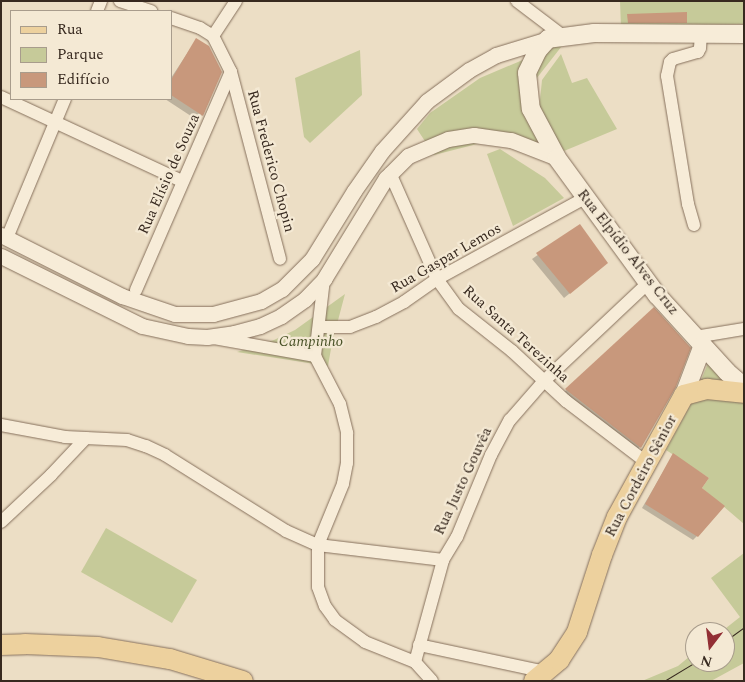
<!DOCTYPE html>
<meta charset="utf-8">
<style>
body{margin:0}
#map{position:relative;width:745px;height:682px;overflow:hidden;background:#ecdec5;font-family:Spectral,serif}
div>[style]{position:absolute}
.green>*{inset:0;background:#c6ca99}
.shadow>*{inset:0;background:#0003}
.building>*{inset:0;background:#c8987c}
.roads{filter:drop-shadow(0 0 1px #86705c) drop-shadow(0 0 1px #86705c)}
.minor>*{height:12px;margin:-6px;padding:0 6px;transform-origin:6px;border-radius:6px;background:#f7ecd8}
.tertiary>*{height:15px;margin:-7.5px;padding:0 7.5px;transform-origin:7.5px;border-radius:7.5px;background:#f7ecd8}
.secondary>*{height:18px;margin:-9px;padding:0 9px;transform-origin:9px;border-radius:9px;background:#f7ecd8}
.primary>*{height:20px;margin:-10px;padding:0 10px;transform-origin:10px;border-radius:10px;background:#edd19e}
.tram>*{height:1px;margin:-0.5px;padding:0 0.5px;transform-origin:0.5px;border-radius:0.5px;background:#37291f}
span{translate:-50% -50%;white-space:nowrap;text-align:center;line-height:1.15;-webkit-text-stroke:4.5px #f4e9d4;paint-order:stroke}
.street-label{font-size:15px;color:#37291f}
.park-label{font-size:15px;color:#495227;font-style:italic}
.frame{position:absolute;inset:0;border:2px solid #37291f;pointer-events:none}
.legend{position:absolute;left:10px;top:10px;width:162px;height:90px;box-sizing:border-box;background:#f4e9d4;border:1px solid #a89c8c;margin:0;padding:6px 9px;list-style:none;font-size:15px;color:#37291f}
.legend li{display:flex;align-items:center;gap:10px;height:25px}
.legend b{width:25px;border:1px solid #a89c8c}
.north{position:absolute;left:685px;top:622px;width:50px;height:50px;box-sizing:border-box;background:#f4e9d4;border:1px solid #a89c8c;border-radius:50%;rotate:195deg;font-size:14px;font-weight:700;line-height:20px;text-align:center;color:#37291f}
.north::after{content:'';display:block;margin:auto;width:18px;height:22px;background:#922f34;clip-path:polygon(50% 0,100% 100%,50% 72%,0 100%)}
</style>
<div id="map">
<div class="green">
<div style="clip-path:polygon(620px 1px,744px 1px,744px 24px,621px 27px)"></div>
<div style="clip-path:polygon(565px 42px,533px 83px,535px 107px,560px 161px,511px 146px,481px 143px,434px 155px,417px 129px,430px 113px,480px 78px)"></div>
<div style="clip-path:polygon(360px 50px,362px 95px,310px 143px,304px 137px,295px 78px)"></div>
<div style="clip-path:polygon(561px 54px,572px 83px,587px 78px,617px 129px,564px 151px,539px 110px,542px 80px)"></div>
<div style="clip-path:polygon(500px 149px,545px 178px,564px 198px,513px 226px,487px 154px)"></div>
<div style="clip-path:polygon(345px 294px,332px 343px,328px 366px,237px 352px,274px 340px,295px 330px)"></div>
<div style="clip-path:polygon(712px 353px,744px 387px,744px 524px,702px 488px,709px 478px,666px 450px,694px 398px)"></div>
<div style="clip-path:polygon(106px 528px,197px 580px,172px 623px,81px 572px)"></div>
<div style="clip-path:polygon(744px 553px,744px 663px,711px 681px,642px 681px,678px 666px,695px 652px,695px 662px,725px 662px,725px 632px,721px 632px,740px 617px,711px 578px)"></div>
</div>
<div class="shadow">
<div style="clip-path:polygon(196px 40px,202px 115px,197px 120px,165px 99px,171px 99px,171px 78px)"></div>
<div style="clip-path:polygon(579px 226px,601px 268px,564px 298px,532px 259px)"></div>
<div style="clip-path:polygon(654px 309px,640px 447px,635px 452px,561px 395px)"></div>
<div style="clip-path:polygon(673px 455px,701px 488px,697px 536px,693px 540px,642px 508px)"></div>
</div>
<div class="building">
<div style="clip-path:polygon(687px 12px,687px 23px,628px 23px,627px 14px)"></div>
<div style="clip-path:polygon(196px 38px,209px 46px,222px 72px,203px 116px,171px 95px,171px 80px)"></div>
<div style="clip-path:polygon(580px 224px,608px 263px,570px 294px,536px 253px)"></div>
<div style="clip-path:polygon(654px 307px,691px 348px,676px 387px,641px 448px,565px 389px)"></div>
<div style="clip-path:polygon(673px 453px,709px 478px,702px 488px,725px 506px,698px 537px,645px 504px)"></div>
</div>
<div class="roads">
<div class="minor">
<div style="left:120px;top:1px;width:33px;rotate:18deg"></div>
<div style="left:517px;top:1px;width:58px;rotate:37.3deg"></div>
<div style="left:97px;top:11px;width:11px;rotate:-68deg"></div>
<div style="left:171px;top:18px;width:31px;rotate:19deg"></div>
<div style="left:200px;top:28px;width:15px;rotate:32deg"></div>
<div style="left:213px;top:36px;width:40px;rotate:63.4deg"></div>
<div style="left:231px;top:72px;width:193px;rotate:75.3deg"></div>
<div style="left:213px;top:36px;width:42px;rotate:-56.7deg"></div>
<div style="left:1px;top:97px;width:200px;rotate:24.9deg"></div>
<div style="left:390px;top:173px;width:116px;rotate:66.1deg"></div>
<div style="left:437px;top:279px;width:37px;rotate:54deg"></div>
<div style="left:459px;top:309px;width:68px;rotate:38.4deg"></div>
<div style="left:512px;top:351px;width:74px;rotate:42.8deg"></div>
<div style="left:566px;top:401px;width:101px;rotate:37.3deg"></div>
<div style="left:694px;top:225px;width:22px;rotate:-106deg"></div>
<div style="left:688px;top:204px;width:130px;rotate:-99.3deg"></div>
<div style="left:667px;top:76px;width:14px;rotate:-78deg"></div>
<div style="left:670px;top:62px;width:4px;rotate:-45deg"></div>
<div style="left:673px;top:59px;width:26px;rotate:-16deg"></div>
<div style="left:698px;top:52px;width:4px;rotate:-63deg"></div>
<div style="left:700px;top:48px;width:15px;rotate:-86deg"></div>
<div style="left:7px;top:238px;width:151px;rotate:-67.4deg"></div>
<div style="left:324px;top:279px;width:78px;rotate:96.7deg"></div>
<div style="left:315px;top:356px;width:54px;rotate:62.5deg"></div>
<div style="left:340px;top:404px;width:30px;rotate:76deg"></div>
<div style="left:347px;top:433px;width:30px;rotate:90deg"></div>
<div style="left:347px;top:463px;width:21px;rotate:101deg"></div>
<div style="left:343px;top:484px;width:66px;rotate:112.3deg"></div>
<div style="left:318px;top:545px;width:42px;rotate:90deg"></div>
<div style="left:318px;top:587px;width:20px;rotate:70deg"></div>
<div style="left:325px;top:606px;width:17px;rotate:54deg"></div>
<div style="left:335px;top:620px;width:37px;rotate:36deg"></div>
<div style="left:365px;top:642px;width:54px;rotate:21.8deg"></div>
<div style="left:415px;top:662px;width:25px;rotate:48deg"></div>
<div style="left:136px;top:290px;width:238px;rotate:-66.5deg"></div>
<div style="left:319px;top:327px;width:31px"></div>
<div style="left:350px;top:327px;width:28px;rotate:-21deg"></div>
<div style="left:376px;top:317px;width:32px;rotate:-28deg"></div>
<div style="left:404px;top:302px;width:40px;rotate:-34.9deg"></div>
<div style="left:437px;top:279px;width:169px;rotate:-28.7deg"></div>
<div style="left:695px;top:337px;width:50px;rotate:-9.3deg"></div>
<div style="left:214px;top:338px;width:103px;rotate:10.1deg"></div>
<div style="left:1px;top:425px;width:65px;rotate:10.6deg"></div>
<div style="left:65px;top:437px;width:62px;rotate:2.8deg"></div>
<div style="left:127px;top:440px;width:20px;rotate:18deg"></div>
<div style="left:146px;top:446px;width:21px;rotate:25deg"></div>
<div style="left:165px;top:455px;width:143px;rotate:32.1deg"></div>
<div style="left:286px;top:531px;width:35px;rotate:24deg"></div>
<div style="left:318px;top:545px;width:126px;rotate:6.8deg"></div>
<div style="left:1px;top:522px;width:69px;rotate:-43.2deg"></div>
<div style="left:51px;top:475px;width:51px;rotate:-46.6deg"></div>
<div style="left:419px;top:645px;width:130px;rotate:12deg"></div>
<div style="left:415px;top:662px;width:106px;rotate:-74.6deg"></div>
<div style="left:443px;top:560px;width:27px;rotate:-59deg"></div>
<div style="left:457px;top:537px;width:89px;rotate:-67.5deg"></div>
<div style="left:491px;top:455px;width:40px;rotate:-62deg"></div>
<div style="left:510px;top:420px;width:52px;rotate:-48.9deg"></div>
<div style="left:544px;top:381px;width:143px;rotate:-43.3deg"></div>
</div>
<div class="tertiary">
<div style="left:1px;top:235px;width:136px;rotate:26.8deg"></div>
<div style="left:122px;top:296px;width:56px;rotate:18.8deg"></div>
<div style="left:175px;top:314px;width:38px"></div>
<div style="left:213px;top:314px;width:50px;rotate:-15.2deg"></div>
<div style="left:261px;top:301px;width:24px;rotate:-30deg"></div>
<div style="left:282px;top:289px;width:42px;rotate:-45deg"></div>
<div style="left:312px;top:259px;width:80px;rotate:-58.3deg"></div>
<div style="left:354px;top:191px;width:49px;rotate:-55deg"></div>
<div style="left:382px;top:151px;width:67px;rotate:-48deg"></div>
<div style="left:427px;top:101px;width:52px;rotate:-36.4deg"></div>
<div style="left:469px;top:70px;width:31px;rotate:-29deg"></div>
<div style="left:496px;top:55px;width:54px;rotate:-17.1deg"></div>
<div style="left:1px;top:256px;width:157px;rotate:26.4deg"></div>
<div style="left:142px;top:326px;width:47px;rotate:12.3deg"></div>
<div style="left:188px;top:336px;width:19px;rotate:3deg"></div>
<div style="left:207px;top:337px;width:27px;rotate:-8deg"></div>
<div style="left:234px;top:333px;width:27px;rotate:-15deg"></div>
<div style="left:260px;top:326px;width:23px;rotate:-25deg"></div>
<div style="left:281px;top:316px;width:29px;rotate:-35deg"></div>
<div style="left:305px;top:299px;width:28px;rotate:-46deg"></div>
<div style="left:324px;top:279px;width:119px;rotate:-58.5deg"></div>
<div style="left:386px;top:178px;width:31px;rotate:-45deg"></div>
<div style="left:408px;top:156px;width:43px;rotate:-23deg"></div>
<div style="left:448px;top:139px;width:26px;rotate:-9deg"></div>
<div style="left:474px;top:135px;width:37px;rotate:8deg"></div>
<div style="left:511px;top:140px;width:49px;rotate:21.4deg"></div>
</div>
<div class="secondary">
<div style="left:744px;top:34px;width:150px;rotate:-179.6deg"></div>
<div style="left:594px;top:33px;width:46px;rotate:172.6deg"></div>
<div style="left:548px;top:39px;width:15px;rotate:132deg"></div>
<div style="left:538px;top:50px;width:25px;rotate:116deg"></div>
<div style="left:527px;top:73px;width:36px;rotate:84deg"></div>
<div style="left:531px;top:109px;width:55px;rotate:62deg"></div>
<div style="left:557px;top:158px;width:170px;rotate:53.9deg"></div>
<div style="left:657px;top:295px;width:104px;rotate:47.7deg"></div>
<div style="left:727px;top:372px;width:23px;rotate:41deg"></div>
<div style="left:684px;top:395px;width:53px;rotate:-69.2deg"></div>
</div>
<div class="primary">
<div style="left:1px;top:645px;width:24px;rotate:-2deg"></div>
<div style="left:25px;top:644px;width:73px;rotate:2.4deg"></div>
<div style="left:98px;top:647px;width:73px;rotate:9.5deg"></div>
<div style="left:170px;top:659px;width:76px;rotate:16.8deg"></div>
<div style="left:534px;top:681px;width:33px;rotate:-40deg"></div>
<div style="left:559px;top:660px;width:33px;rotate:-57deg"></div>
<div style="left:577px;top:632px;width:81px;rotate:-72deg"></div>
<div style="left:602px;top:555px;width:41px;rotate:-68.5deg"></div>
<div style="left:617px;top:517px;width:139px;rotate:-61.2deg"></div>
<div style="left:684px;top:395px;width:24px;rotate:-15deg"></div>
<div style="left:707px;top:389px;width:37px;rotate:6deg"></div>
</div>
</div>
<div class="tram">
<div style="left:725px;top:641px;width:24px;rotate:-36deg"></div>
<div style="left:664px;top:681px;width:37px;rotate:-31deg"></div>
</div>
<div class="street-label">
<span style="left:271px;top:161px;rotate:75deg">Rua Frederico Chopin</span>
<span style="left:169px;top:174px;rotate:-66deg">Rua Elísio de Souza</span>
<span style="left:628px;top:252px;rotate:52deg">Rua Elpídio Alves Cruz</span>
<span style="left:446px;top:258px;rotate:-30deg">Rua Gaspar Lemos</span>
<span style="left:516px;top:334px;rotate:42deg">Rua Santa Terezinha</span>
<span style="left:641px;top:476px;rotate:-62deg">Rua Cordeiro Sênior</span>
<span style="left:463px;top:481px;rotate:-65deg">Rua Justo Gouvêa</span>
</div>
<div class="park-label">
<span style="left:311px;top:342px">Campinho</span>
</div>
<div class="frame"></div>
<ul class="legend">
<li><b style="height:6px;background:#edd19e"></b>Rua</li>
<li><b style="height:14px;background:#c6ca99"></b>Parque</li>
<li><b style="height:14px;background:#c8987c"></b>Edifício</li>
</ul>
<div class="north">N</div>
</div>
